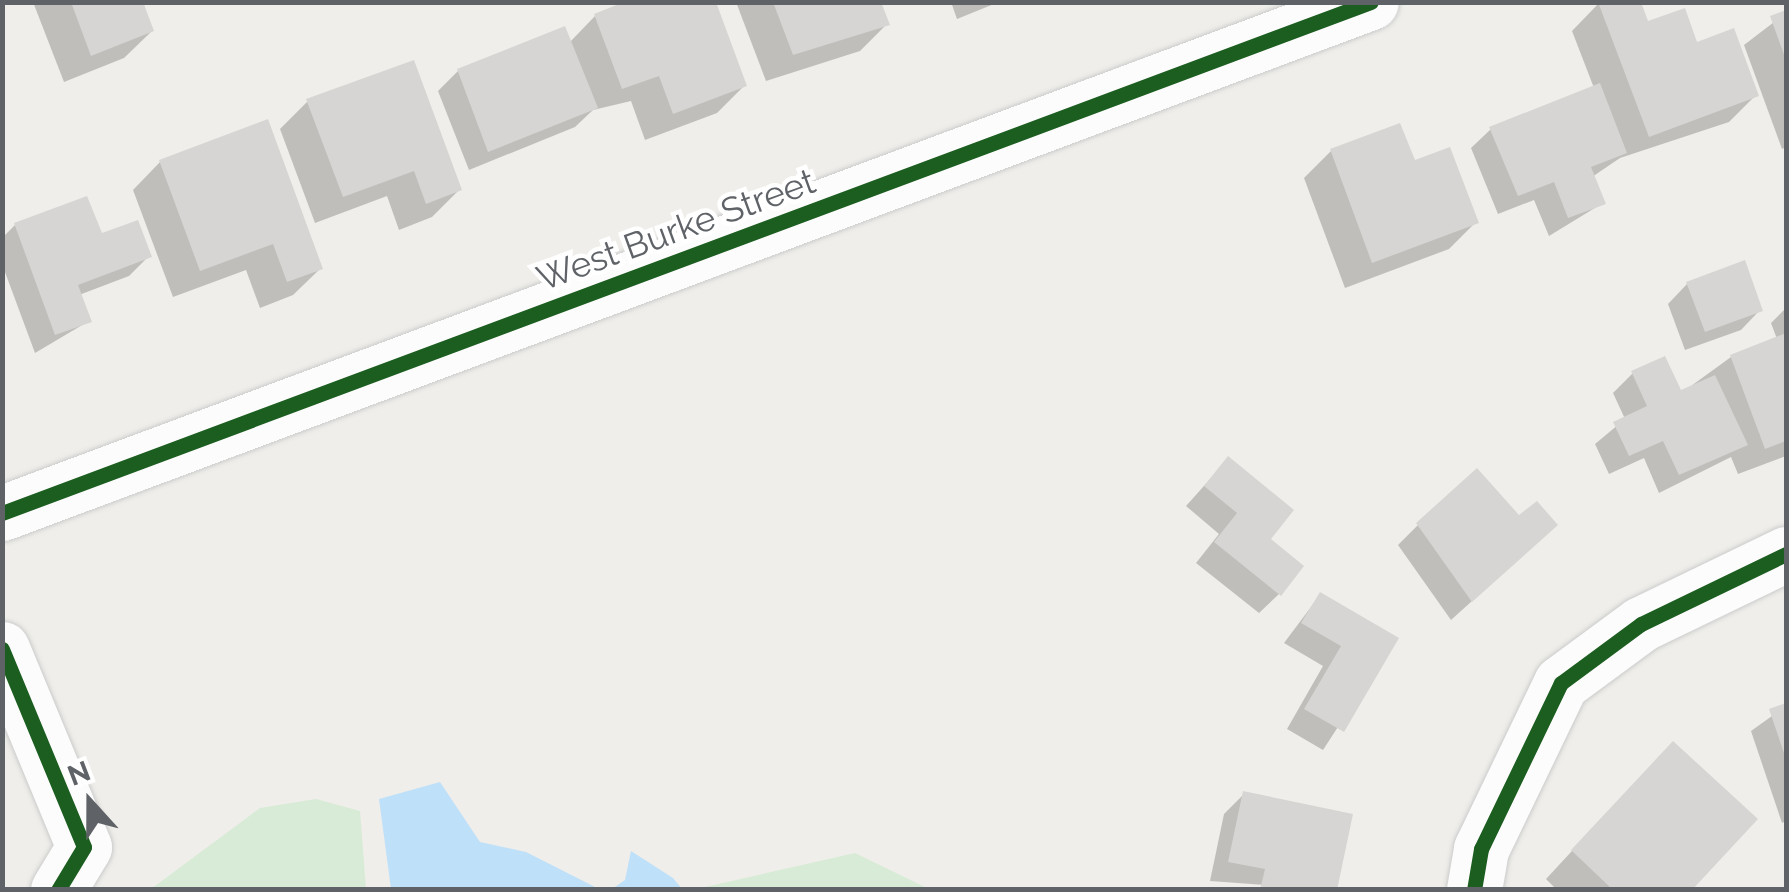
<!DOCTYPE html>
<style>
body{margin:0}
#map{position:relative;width:1789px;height:892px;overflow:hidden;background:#efeeea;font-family:Raleway,sans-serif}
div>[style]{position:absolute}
.green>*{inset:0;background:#d8ebd6}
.water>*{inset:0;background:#bfe0f9}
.shadow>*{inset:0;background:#0003}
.building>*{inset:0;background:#d6d5d3}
.roads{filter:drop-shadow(0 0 2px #cbcccc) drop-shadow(0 0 2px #cbcccc)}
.minor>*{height:55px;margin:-27.5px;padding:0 27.5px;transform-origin:27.5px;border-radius:27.5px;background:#fdfcfc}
.cycleway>*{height:15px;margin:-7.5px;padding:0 7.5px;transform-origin:7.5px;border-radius:7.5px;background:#1b5e20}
span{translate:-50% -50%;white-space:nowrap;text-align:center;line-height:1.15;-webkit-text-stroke:9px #fff;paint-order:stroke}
.street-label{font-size:35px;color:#5f6368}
.frame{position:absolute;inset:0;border:5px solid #5f6368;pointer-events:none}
.north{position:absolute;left:40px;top:752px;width:100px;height:100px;-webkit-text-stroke:8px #fff;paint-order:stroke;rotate:339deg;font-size:28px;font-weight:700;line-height:40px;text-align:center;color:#5f6368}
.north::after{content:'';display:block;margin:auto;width:35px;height:45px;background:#5f6368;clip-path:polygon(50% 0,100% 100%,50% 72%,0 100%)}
</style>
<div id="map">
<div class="green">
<div style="clip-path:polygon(316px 799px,360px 811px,366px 889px,151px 889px,260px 808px)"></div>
<div style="clip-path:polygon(855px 853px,929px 889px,705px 889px,705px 887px)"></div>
</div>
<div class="water">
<div style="clip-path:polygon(440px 782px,480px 842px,526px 852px,599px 889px,391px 889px,379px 799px)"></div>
<div style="clip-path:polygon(631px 851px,673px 878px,682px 889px,612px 889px,625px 880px)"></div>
</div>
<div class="shadow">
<div style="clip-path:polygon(33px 2px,143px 2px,152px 31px,124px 58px,64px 82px)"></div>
<div style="clip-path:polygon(736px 2px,878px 2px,887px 24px,860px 51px,766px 81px)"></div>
<div style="clip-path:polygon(951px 2px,999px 2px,957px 19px)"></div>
<div style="clip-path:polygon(1599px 3px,1696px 45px,1756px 95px,1729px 122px,1620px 158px,1592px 177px,1603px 203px,1549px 236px,1534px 200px,1498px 214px,1471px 148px,1491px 129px,1594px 88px,1572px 31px)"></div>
<div style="clip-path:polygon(1786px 13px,1786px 147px,1782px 149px,1744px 45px)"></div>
<div style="clip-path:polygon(595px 16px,744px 86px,717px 113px,645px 140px,631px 101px,593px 110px,575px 127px,469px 170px,438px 91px,458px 71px,569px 43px)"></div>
<div style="clip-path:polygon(307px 102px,459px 190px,432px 217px,399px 230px,387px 196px,315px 223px,280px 129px)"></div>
<div style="clip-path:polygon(1331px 151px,1413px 164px,1476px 222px,1449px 249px,1345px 288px,1304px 178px)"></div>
<div style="clip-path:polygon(160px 162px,321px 268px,293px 295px,260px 308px,246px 270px,173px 297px,133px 190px)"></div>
<div style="clip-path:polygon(15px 225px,100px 236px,149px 256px,129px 276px,79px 295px,89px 321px,35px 353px,2px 264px,2px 238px)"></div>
<div style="clip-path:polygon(1687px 284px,1760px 310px,1741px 330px,1685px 350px,1668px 304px)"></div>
<div style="clip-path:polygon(1786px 308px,1786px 456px,1738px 474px,1731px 457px,1659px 493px,1644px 458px,1609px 474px,1595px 444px,1625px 419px,1613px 393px,1633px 373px,1680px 394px,1731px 357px,1777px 339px,1771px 323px)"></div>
<div style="clip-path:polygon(1228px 459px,1267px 539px,1279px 594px,1259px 613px,1196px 563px,1219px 534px,1186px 506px)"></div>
<div style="clip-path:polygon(1418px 525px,1535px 544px,1451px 620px,1398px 545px)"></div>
<div style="clip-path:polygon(1320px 595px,1395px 639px,1323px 750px,1287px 729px,1323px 666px,1284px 643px)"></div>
<div style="clip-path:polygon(1786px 706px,1786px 821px,1782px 823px,1751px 731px)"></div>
<div style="clip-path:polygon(1646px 771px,1689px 890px,1557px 890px,1546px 879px)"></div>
<div style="clip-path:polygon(1244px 794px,1334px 890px,1210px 881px,1224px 814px)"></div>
</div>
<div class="building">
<div style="clip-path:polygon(71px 2px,143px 2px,154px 31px,91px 56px)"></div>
<div style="clip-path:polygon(624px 2px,716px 2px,747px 86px,673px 114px,659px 76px,622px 89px,594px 14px)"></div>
<div style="clip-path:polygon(773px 2px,881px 2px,890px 25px,793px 55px)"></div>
<div style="clip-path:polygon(1598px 2px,1641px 2px,1648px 21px,1685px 8px,1697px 42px,1734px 28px,1759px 96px,1649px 137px)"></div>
<div style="clip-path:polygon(1786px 10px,1786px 60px,1770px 16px)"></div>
<div style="clip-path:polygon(565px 26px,598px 108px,488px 152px,457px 69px)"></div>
<div style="clip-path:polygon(414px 60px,462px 190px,426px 204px,414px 171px,343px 197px,306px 99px)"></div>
<div style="clip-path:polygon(1600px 83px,1627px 153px,1591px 167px,1606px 204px,1568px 218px,1554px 182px,1518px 196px,1489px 127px)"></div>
<div style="clip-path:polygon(268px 119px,323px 269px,287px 282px,273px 244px,200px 271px,159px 160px)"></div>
<div style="clip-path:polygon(1400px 123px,1415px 160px,1450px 147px,1479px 223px,1372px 263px,1330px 149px)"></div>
<div style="clip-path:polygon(87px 196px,102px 233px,138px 220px,152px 257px,78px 285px,92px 322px,55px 335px,14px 223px)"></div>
<div style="clip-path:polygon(1745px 260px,1763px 311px,1705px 332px,1686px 282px)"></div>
<div style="clip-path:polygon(1786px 333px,1786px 441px,1765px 449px,1730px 355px)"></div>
<div style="clip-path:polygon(1665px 356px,1681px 390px,1715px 375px,1748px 445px,1679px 475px,1663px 441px,1629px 456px,1613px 422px,1647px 406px,1631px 371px)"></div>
<div style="clip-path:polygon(1228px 456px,1294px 510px,1271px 539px,1304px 566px,1281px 596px,1214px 542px,1237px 513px,1204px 486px)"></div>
<div style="clip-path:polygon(1477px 468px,1519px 515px,1537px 501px,1558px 525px,1472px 602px,1416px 523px)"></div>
<div style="clip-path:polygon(1320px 592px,1399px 638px,1344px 732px,1304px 709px,1341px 646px,1301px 623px)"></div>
<div style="clip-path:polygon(1786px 703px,1786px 759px,1769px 709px)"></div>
<div style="clip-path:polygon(1673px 741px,1758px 819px,1692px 890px,1613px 890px,1571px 850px)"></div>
<div style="clip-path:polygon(1243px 791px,1353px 814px,1337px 890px,1260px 890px,1265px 869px,1228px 862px)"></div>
</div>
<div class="roads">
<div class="minor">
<div style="left:2px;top:513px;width:1461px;rotate:-20.47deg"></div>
<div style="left:2px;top:649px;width:214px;rotate:67.5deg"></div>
<div style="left:84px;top:847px;width:50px;rotate:121.2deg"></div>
<div style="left:1474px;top:890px;width:42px;rotate:-80.3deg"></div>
<div style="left:1481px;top:849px;width:184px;rotate:-64.3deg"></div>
<div style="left:1561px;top:683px;width:99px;rotate:-36.4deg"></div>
<div style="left:1641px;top:624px;width:161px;rotate:-25.8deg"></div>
</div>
</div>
<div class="cycleway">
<div style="left:2px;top:513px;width:1461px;rotate:-20.47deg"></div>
<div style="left:2px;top:649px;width:214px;rotate:67.5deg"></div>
<div style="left:84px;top:847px;width:50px;rotate:121.2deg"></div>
<div style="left:1474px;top:890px;width:42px;rotate:-80.3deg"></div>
<div style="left:1481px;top:849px;width:184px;rotate:-64.3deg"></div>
<div style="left:1561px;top:683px;width:99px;rotate:-36.4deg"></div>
<div style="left:1641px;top:624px;width:161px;rotate:-25.8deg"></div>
</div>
<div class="street-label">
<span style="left:676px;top:230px;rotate:-20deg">West Burke Street</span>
</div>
<div class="frame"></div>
<div class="north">N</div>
</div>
